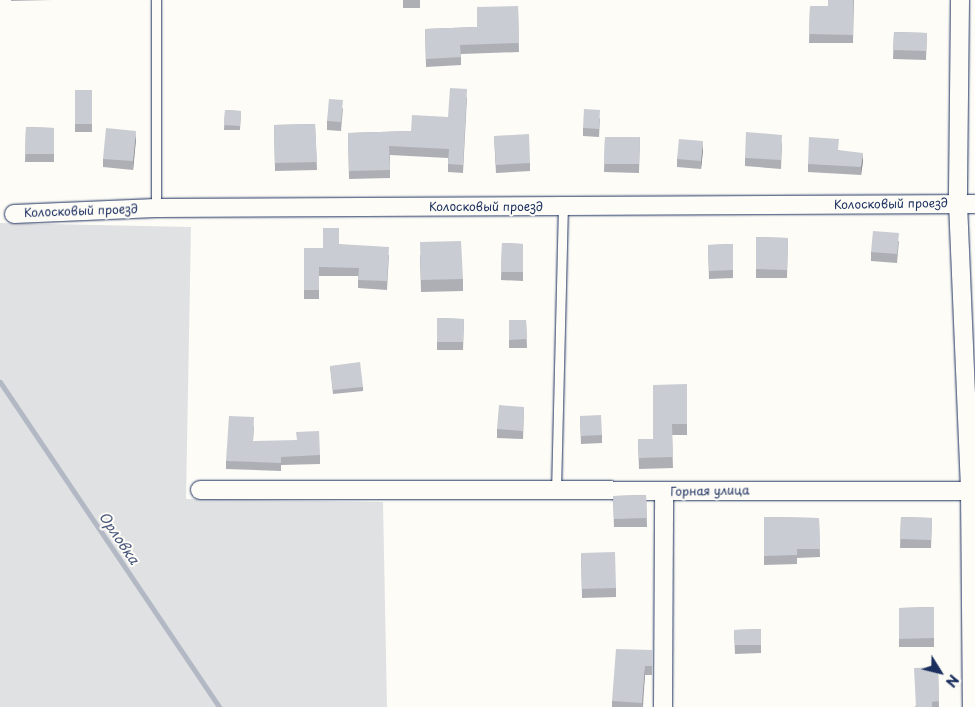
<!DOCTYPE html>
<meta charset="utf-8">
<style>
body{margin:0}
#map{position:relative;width:975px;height:707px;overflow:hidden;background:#fdfcf7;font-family:"Playpen Sans",sans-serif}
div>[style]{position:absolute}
.green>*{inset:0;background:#e0e1e3}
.stream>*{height:5px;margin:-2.5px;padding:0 2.5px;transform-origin:2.5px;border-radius:2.5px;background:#b3b8c5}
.roads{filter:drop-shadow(0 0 1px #1b2f5e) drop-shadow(0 0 1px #1b2f5e)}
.service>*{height:9px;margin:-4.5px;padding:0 4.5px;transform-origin:4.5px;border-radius:4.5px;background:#fdfcf7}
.minor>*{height:18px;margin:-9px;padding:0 9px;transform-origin:9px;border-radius:9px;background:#fdfcf7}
.wall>*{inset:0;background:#adafb5}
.shaded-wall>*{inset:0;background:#8d8f94}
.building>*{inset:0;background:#c9ccd3}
span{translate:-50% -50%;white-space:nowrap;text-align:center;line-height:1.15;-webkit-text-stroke:4px #fdfcf7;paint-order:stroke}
.street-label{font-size:12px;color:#1b2f5e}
.water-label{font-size:14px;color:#49587d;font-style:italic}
.north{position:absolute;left:915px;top:647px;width:50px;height:50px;-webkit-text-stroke:4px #fdfcf7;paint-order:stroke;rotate:126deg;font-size:14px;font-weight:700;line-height:20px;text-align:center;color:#1b2f5e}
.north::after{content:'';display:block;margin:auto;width:18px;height:22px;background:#1b2f5e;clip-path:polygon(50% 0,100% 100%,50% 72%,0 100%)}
</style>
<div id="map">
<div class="green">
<div style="clip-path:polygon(0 223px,191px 227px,186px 499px,383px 502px,387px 707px,0 707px)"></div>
</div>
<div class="stream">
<div style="left:0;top:382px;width:392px;rotate:56deg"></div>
</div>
<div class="roads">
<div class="service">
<div style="left:156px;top:208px;width:208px;rotate:-90deg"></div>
<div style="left:556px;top:491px;width:284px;rotate:-88.6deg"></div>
</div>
<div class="minor">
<div style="left:960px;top:0;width:203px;rotate:90.6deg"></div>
<div style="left:958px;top:203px;width:288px;rotate:87.6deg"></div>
<div style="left:970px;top:491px;width:216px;rotate:89.5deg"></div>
<div style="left:14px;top:214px;width:142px;rotate:-2.4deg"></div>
<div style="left:156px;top:208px;width:819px;rotate:-0.28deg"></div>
<div style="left:200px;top:490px;width:775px;rotate:0.07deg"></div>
<div style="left:663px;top:707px;width:216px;rotate:-89.7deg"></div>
</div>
</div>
<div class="wall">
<div style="clip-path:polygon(11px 0,52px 0,11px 1px)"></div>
<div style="clip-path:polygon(403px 0,420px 0,420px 8px,403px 8px)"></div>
<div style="clip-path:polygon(854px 0,853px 43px,809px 43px,810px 6px,828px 6px)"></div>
<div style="clip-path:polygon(518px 6px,519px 52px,461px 54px,461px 65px,426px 67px,425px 29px,477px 27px)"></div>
<div style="clip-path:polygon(894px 32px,927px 33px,926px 60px,893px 59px)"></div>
<div style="clip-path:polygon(75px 90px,92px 90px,92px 132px,75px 132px)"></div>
<div style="clip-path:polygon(467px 97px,463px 173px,448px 172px,448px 158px,390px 155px,390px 178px,349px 179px,348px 133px,411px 131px,448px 117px)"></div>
<div style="clip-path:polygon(343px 108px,341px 131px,327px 130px,327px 121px)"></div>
<div style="clip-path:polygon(225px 110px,241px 111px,240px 130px,224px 130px)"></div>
<div style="clip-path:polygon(600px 118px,599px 137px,583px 136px,583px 128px)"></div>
<div style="clip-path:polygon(315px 124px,317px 170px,275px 171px,274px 125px)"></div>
<div style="clip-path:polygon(26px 127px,54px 128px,54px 162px,25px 162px)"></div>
<div style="clip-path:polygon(494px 136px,530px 163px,530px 171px,496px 173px)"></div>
<div style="clip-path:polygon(605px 137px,640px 137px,639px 173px,604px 172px)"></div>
<div style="clip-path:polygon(136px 139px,133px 170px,103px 167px,103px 159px)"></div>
<div style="clip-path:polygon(782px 143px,781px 169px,745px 166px,745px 158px)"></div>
<div style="clip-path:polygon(703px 150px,701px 169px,677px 167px,677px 159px)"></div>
<div style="clip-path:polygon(839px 150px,863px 161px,861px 175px,808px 172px,808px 164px)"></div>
<div style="clip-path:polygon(756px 237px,788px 238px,787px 278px,756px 278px)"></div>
<div style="clip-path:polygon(899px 241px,897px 263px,871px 261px,871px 252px)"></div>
<div style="clip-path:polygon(502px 243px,523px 244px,523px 281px,501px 280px)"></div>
<div style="clip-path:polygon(339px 244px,389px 255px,387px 290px,358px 288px,358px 276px,319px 276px,319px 299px,304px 299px,304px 248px,323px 248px)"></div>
<div style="clip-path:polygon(733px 244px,733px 278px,709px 279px,708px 245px)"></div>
<div style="clip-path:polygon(420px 255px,463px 279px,463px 291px,421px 292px)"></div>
<div style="clip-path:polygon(437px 318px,464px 319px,463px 350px,437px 350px)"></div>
<div style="clip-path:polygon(509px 320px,526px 320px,527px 348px,509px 348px)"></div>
<div style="clip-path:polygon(330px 366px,363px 387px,363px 391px,333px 394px)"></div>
<div style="clip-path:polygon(687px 384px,687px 435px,672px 435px,673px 468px,639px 469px,638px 439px,653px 439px)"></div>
<div style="clip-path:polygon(524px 407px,523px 439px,497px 438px,497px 429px)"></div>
<div style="clip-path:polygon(580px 416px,602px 435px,602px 443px,581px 444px)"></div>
<div style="clip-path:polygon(254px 426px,253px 441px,320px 455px,320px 464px,281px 465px,281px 471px,226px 469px,226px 461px)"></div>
<div style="clip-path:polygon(646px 495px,647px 527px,614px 527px,613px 496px)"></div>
<div style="clip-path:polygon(764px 517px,819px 518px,820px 557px,797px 558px,797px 564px,764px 565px)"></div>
<div style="clip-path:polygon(901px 517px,932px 518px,931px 548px,900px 548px)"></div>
<div style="clip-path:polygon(581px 553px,616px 588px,616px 597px,582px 598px)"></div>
<div style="clip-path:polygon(934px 607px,934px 647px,899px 647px,899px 608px)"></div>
<div style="clip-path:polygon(761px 629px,761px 653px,735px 654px,734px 630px)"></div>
<div style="clip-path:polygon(652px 650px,652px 675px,645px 675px,643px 707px,612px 707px,612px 701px)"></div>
<div style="clip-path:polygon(938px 667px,939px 707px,915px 707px)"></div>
</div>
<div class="shaded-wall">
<div style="clip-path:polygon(136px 131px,136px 139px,133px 170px,133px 161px)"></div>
<div style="clip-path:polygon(703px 141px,703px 150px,701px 169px,701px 161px)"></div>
<div style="clip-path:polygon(863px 153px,863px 161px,861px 175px,861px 167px)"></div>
<div style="clip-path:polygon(645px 666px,645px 675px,642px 707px,642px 703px)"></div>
</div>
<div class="building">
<div style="clip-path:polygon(828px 0,853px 0,853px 35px,809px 34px,810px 6px,828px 6px)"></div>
<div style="clip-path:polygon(518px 6px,519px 43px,460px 45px,461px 57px,426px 59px,425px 29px,477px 27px,477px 7px)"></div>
<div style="clip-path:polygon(894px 32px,927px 33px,926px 51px,893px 50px)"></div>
<div style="clip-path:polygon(450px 88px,467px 89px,463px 165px,448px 164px,449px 149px,389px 146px,390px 170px,349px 171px,348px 133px,411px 131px,412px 115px,448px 117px)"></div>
<div style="clip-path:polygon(75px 90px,92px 90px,92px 124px,75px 124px)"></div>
<div style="clip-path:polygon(329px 99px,343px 100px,341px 122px,327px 121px)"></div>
<div style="clip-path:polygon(584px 109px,600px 110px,599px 129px,583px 128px)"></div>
<div style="clip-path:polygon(225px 110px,241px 111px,240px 126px,224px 125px)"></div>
<div style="clip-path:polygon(315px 124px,317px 162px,275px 163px,274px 125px)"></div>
<div style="clip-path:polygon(26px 127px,54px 128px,54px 154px,25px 154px)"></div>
<div style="clip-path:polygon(106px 128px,136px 131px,133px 161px,103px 159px)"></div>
<div style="clip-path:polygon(746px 132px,782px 135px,781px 160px,745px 158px)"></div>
<div style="clip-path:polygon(529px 134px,530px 163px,496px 165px,494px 136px)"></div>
<div style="clip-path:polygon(605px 137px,640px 137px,639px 164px,604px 164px)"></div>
<div style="clip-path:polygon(809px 137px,839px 139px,838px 150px,863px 153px,861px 167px,808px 164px)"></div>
<div style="clip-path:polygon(679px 139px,703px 141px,701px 161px,677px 159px)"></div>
<div style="clip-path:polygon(323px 228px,339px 228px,339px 244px,389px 247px,387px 281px,358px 280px,359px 268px,319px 267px,319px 290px,304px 290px,304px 248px,323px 248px)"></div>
<div style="clip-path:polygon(873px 231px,899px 233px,897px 254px,871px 252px)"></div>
<div style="clip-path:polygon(756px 237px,788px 238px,787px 270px,756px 269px)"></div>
<div style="clip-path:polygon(461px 241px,463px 279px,421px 280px,420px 242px)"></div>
<div style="clip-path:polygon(502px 243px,523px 244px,523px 272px,501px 272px)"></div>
<div style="clip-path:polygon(733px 244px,733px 270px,709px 271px,708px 245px)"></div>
<div style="clip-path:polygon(437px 318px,464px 319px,463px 342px,437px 342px)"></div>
<div style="clip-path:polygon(509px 320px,526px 320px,527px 339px,509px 340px)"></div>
<div style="clip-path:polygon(360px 362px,363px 387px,333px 390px,330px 366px)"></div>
<div style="clip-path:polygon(687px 384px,687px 424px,672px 424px,673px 457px,639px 458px,638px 439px,653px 439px,653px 385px)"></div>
<div style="clip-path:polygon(499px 405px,524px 407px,523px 431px,497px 429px)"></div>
<div style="clip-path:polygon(601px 415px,602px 435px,581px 436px,580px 416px)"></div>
<div style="clip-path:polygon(229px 416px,254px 417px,253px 441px,297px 440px,296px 432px,319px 431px,320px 455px,281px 457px,281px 463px,226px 461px)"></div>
<div style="clip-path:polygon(646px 495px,647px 518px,614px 519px,613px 496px)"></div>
<div style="clip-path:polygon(764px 517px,819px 518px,820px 549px,797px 549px,797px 555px,764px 556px)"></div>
<div style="clip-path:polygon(901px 517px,932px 518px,931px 540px,900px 539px)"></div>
<div style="clip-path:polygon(615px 552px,616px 588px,582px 589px,581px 553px)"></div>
<div style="clip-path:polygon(934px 607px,934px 638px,899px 639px,899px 608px)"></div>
<div style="clip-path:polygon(761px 629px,761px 645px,735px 645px,734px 630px)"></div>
<div style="clip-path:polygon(616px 649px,652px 650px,652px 666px,645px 666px,642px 703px,612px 701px)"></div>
<div style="clip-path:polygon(938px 667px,939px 701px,932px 702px,932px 707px,916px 707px,914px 668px)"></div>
</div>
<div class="street-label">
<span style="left:891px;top:204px;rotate:-1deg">Колосковый проезд</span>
<span style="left:486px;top:207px">Колосковый проезд</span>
<span style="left:81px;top:211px;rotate:-2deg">Колосковый проезд</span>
<span style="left:710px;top:491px;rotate:-1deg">Горная улица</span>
</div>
<div class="water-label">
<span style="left:119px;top:538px;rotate:56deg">Орловка</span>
</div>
<div class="north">N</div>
</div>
